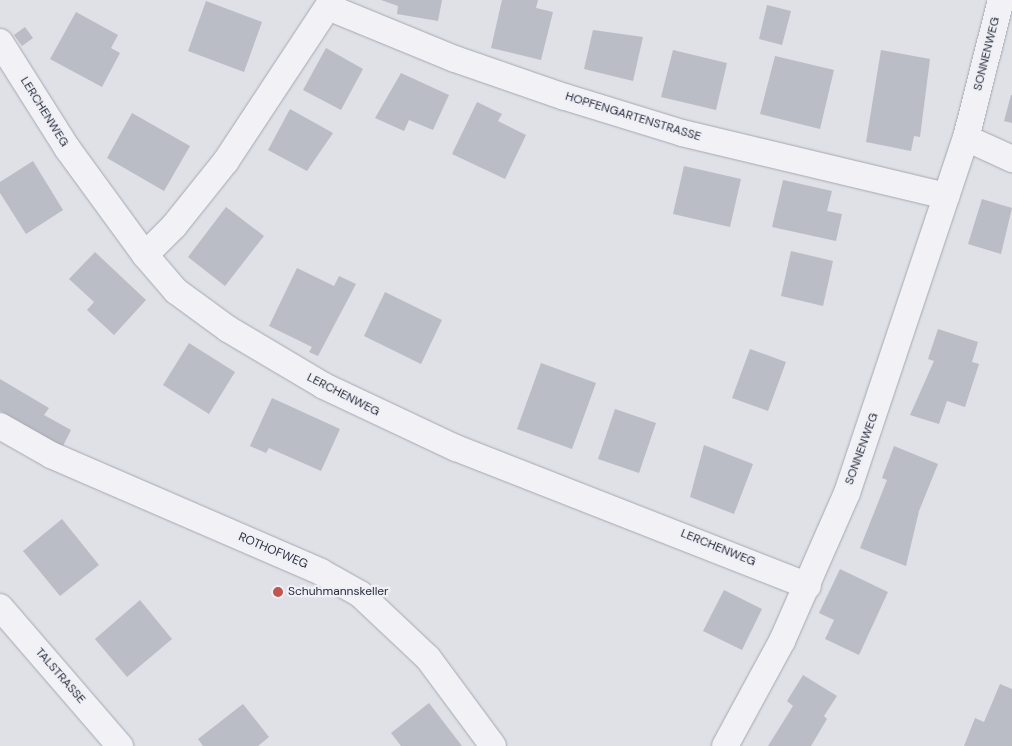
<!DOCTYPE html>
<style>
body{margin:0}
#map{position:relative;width:1012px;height:746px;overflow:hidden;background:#dfe1e7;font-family:"DM Sans",sans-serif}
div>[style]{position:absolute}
.building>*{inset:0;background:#babcc6}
.roads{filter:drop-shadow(0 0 1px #a5a7b1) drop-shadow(0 0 1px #a5a7b1)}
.street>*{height:26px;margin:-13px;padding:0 13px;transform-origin:13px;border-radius:13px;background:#f2f2f6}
.dots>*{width:14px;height:14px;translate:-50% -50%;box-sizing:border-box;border:2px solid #eff0f5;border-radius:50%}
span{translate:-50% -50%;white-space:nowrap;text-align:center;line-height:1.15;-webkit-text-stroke:4.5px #eff0f5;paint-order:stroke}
.street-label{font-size:12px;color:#2a2d3d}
.poi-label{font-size:12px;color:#2a2d3d}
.left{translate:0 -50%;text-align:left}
</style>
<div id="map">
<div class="building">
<div style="clip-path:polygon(381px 0,442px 0,438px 21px,397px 14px,398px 6px)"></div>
<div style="clip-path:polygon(502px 0,538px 0,536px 8px,553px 12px,541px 60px,491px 48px)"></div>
<div style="clip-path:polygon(206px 1px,262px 22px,244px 72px,188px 51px)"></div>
<div style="clip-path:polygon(767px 5px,791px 11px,782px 45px,759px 39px)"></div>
<div style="clip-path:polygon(76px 12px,118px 35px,111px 48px,120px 53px,102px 87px,50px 59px)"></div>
<div style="clip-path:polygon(25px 27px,33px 38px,22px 46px,14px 35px)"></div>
<div style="clip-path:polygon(593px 30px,643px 37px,633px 81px,584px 69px)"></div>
<div style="clip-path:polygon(326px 48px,363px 69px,341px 110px,303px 90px)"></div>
<div style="clip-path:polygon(673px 50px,727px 63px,716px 110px,661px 97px)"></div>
<div style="clip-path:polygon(881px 50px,930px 59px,920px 137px,914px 136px,911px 151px,866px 142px)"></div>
<div style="clip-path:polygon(775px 56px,834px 70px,820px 129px,760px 114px)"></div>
<div style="clip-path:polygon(401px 73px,449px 95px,433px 130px,409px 120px,404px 131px,375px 118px)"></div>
<div style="clip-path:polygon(1011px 95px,1012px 95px,1012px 123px,1004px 121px)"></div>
<div style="clip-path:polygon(477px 102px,502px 114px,498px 121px,526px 135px,505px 179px,452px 154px)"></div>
<div style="clip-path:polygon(290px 109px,333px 133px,307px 171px,268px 150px)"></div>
<div style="clip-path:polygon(132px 113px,190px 146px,164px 191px,107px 158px)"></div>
<div style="clip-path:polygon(33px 161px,63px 210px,26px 234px,0 193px,0 182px)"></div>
<div style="clip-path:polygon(684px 166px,741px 179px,730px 227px,673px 214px)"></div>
<div style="clip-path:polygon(783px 180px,832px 191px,827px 211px,842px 214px,836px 241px,772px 227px)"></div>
<div style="clip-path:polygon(982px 199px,1012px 208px,1001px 254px,968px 244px)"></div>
<div style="clip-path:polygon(226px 207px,264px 236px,225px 286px,188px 257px)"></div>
<div style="clip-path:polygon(791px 251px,833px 261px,823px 306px,781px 296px)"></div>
<div style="clip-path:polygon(95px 252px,146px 300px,114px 335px,87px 310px,94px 302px,69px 279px)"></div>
<div style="clip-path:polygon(297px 268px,334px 286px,339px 276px,356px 284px,318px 356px,309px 352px,312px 347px,269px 326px)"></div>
<div style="clip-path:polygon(385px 292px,442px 320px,421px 364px,364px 336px)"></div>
<div style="clip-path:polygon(938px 329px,978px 342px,972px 362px,979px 364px,965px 407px,947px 401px,939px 424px,910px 415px,934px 361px,928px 359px)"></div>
<div style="clip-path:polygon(189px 343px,235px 372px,209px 414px,163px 385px)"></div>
<div style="clip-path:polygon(750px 349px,786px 362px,768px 411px,732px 398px)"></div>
<div style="clip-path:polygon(541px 363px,596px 383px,572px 449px,517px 429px)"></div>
<div style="clip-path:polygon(0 379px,49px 408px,44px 415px,71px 430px,62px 448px,0 411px)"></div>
<div style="clip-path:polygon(272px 398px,340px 429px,321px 471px,269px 448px,266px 453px,250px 446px)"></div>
<div style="clip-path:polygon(615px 409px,656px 423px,639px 473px,598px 459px)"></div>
<div style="clip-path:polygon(704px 445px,753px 464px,734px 514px,690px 497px)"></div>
<div style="clip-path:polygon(894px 446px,938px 464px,919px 511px,906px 566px,860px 548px,887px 480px,882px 478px)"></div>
<div style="clip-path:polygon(62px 519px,99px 565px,60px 596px,23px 551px)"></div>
<div style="clip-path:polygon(840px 569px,888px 592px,859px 655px,825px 639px,834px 620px,819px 613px)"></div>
<div style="clip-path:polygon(724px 590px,762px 609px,742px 650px,703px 631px)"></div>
<div style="clip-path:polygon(140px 600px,172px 639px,127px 677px,95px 639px)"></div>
<div style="clip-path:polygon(803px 675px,837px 696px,824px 716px,827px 719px,811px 746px,768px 746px,793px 706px,787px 701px)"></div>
<div style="clip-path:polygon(1000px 684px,1012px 689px,1012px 746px,964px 746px,975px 718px,984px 722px)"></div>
<div style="clip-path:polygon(429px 703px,462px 746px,401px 746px,391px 733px)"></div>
<div style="clip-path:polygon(243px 704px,269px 737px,258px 746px,203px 746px,198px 739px)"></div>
</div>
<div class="roads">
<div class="street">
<div style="left:328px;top:7px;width:137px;rotate:22.3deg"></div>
<div style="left:455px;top:59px;width:116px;rotate:19.1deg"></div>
<div style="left:565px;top:97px;width:122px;rotate:17.1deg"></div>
<div style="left:682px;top:133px;width:272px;rotate:13.4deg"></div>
<div style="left:0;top:42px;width:125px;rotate:57.7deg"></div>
<div style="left:67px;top:148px;width:132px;rotate:53.9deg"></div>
<div style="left:145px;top:255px;width:48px;rotate:49.3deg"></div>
<div style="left:176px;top:291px;width:64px;rotate:36.2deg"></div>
<div style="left:228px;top:329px;width:112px;rotate:30.7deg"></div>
<div style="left:324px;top:386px;width:146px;rotate:25.2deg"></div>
<div style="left:456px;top:448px;width:378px;rotate:21.4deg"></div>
<div style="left:966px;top:138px;width:51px;rotate:24.5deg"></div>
<div style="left:145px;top:255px;width:41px;rotate:-45deg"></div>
<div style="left:174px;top:226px;width:83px;rotate:-51.3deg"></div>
<div style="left:226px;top:161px;width:193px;rotate:-56.6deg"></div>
<div style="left:0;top:426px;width:59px;rotate:29.6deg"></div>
<div style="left:51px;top:455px;width:294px;rotate:23.4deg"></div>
<div style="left:321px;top:572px;width:45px;rotate:29.4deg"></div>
<div style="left:360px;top:594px;width:93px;rotate:43.3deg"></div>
<div style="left:428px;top:658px;width:109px;rotate:53.5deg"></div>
<div style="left:0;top:607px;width:184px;rotate:49.2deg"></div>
<div style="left:725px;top:746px;width:119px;rotate:-61.5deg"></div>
<div style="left:782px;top:641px;width:162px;rotate:-66.3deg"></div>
<div style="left:847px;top:493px;width:374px;rotate:-71.5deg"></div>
<div style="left:966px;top:138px;width:142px;rotate:-75.8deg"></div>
</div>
</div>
<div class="dots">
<div style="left:278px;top:592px;background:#c1554f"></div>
</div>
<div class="street-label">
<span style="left:987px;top:54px;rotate:-76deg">SONNENWEG</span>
<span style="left:44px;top:112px;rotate:58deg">LERCHENWEG</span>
<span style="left:633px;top:117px;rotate:17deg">HOPFENGARTENSTRASSE</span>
<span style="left:343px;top:395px;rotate:27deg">LERCHENWEG</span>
<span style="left:862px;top:449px;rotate:-70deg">SONNENWEG</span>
<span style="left:718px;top:548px;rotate:22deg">LERCHENWEG</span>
<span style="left:273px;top:551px;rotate:23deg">ROTHOFWEG</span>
<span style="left:60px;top:676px;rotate:49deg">TALSTRASSE</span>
</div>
<div class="poi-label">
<span class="left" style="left:288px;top:592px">Schuhmannskeller</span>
</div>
</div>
